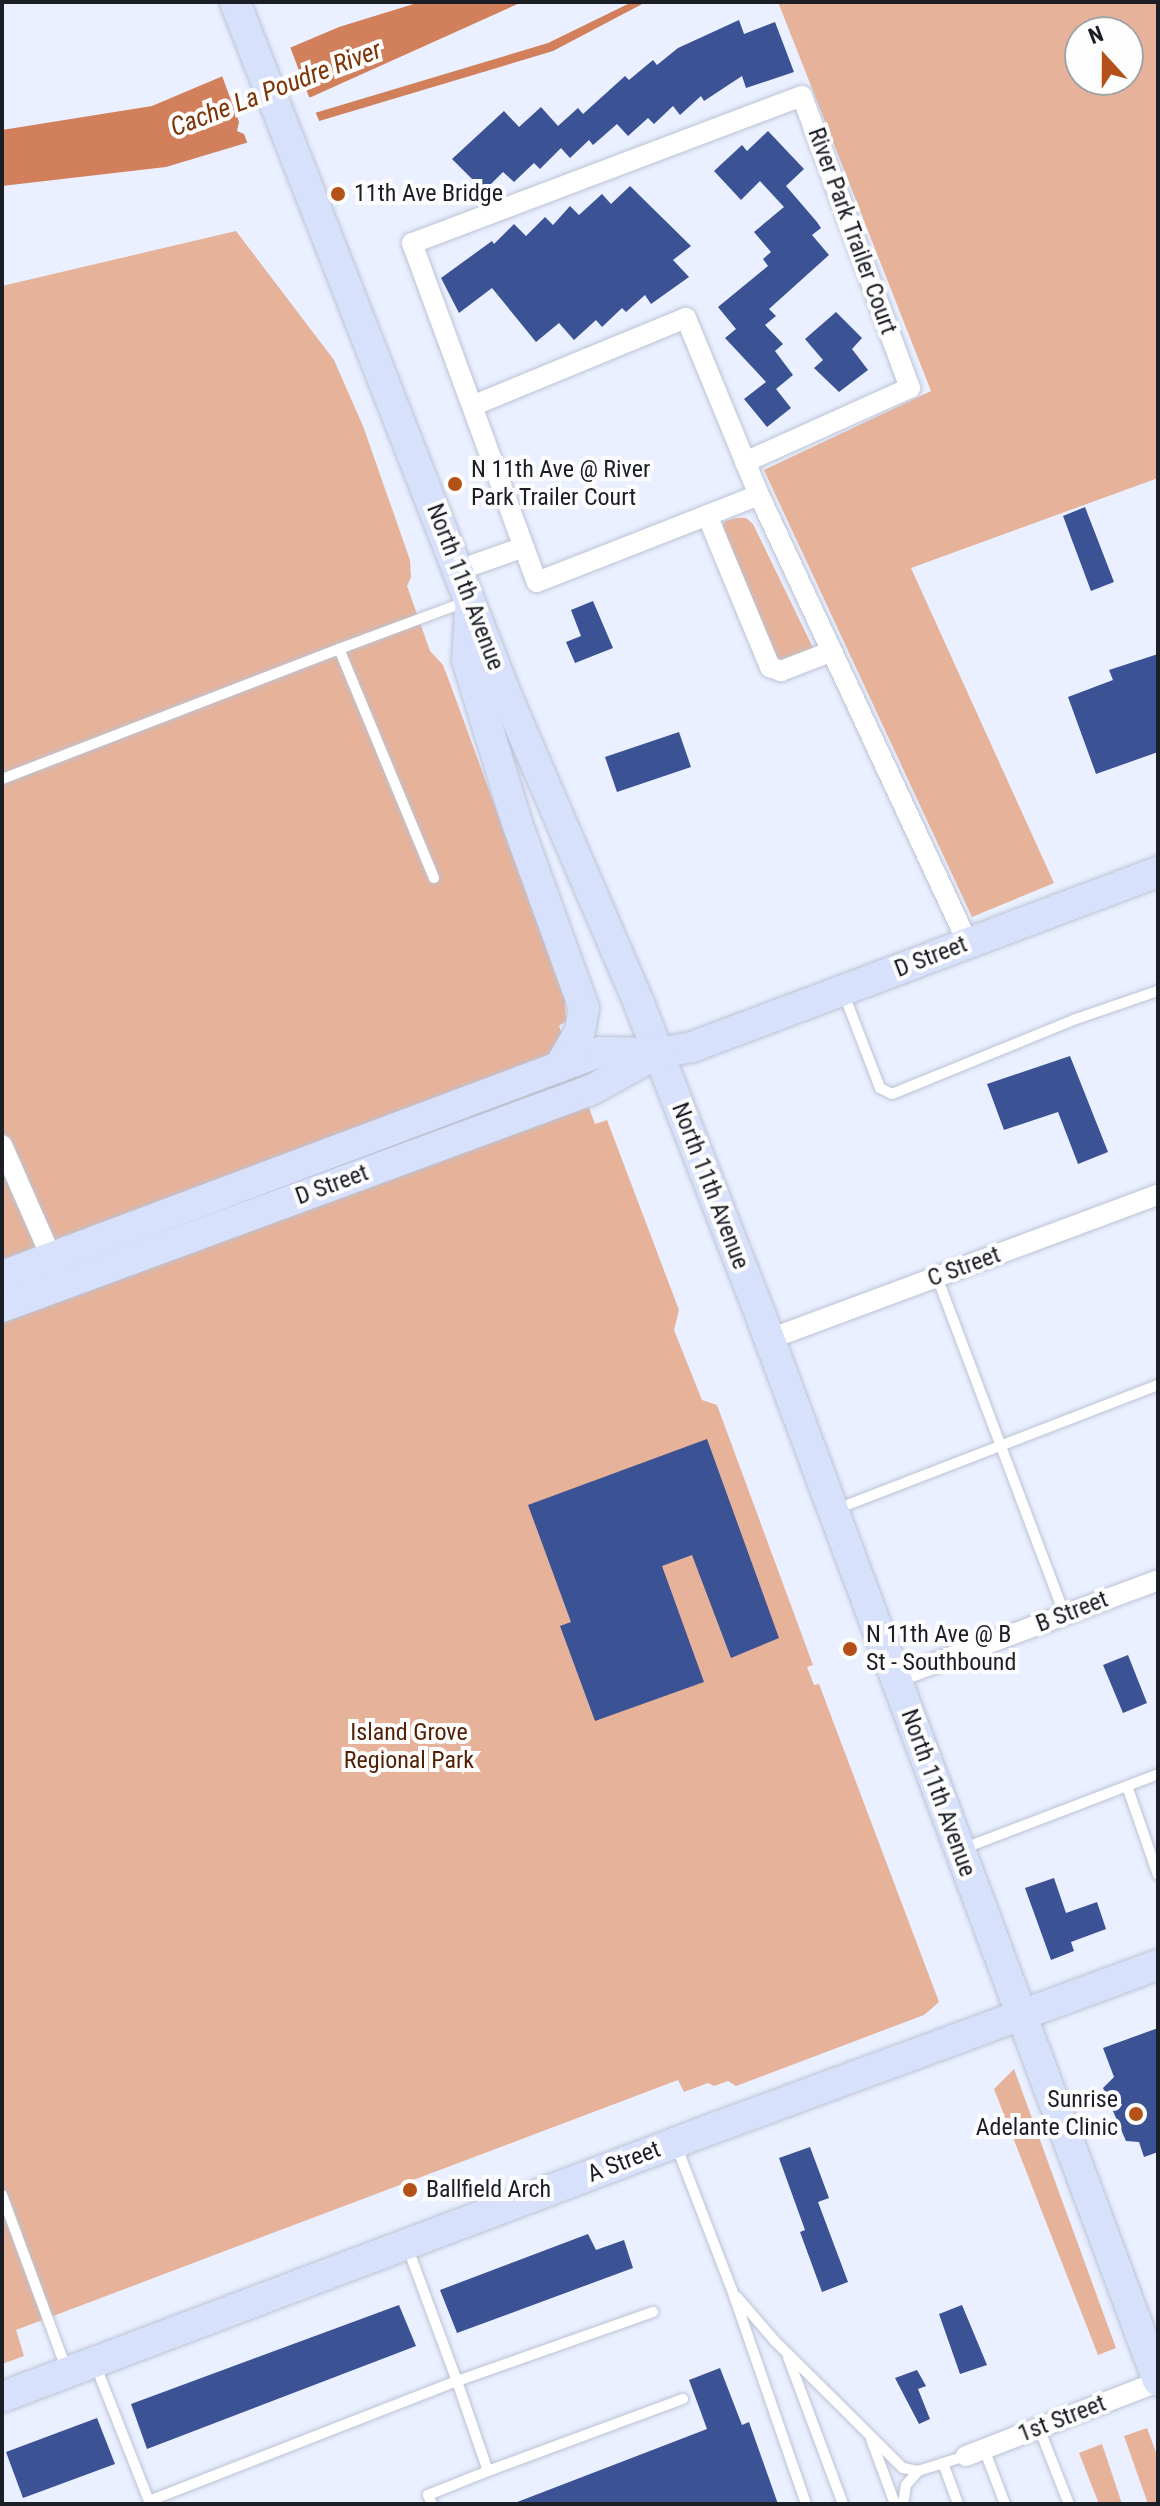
<!DOCTYPE html>
<style>
body{margin:0}
#map{position:relative;width:1160px;height:2506px;overflow:hidden;background:#eaf0ff;font-family:"Roboto Condensed",sans-serif}
div>[style]{position:absolute}
.green>*{inset:0;background:#e6b29a}
.water>*{inset:0;background:#d1805b}
.pier>*{inset:0;background:#eaf0ff}
.building>*{inset:0;background:#3b5294}
.roads{filter:drop-shadow(0 0 2px #bcc3d4) drop-shadow(0 0 2px #bcc3d4)}
.lane>*{height:10px;margin:-5px;padding:0 5px;transform-origin:5px;border-radius:5px;background:#fff}
.street>*{height:20px;margin:-10px;padding:0 10px;transform-origin:10px;border-radius:10px;background:#fff}
.secondary>*{height:30px;margin:-15px;padding:0 15px;transform-origin:15px;border-radius:15px;background:#d7e1fb}
.dots>*{width:22px;height:22px;translate:-50% -50%;box-sizing:border-box;border:4px solid #fdfdfd;border-radius:50%}
span{translate:-50% -50%;white-space:nowrap;text-align:center;line-height:1.15;-webkit-text-stroke:8px #fdfdfd;paint-order:stroke}
.poi-label{font-size:24px;color:#1b1e24}
.left{translate:0 -50%;text-align:left}
.right{translate:-100% -50%;text-align:right}
.street-label{font-size:24px;color:#1b1e24}
.park-label{font-size:24px;color:#521f03}
.water-label{font-size:26px;color:#7d3407;font-style:italic}
.frame{position:absolute;inset:0;border:4px solid #1b1e24;pointer-events:none}
.north{position:absolute;left:1064px;top:16px;width:80px;height:80px;box-sizing:border-box;background:#fdfdfd;border:2px solid #a3a4a6;border-radius:50%;rotate:339deg;font-size:22px;font-weight:700;line-height:32px;text-align:center;color:#1b1e24}
.north::after{content:'';display:block;margin:auto;width:28px;height:36px;background:#b45119;clip-path:polygon(50% 0,100% 100%,50% 72%,0 100%)}
</style>
<div id="map">
<div class="green">
<div style="clip-path:polygon(evenodd,778px 2px,1158px 2px,1158px 478px,911px 568px,1054px 883px,972px 917px,764px 470px,931px 391px,778px 2px,1080px 32px,1128px 32px,1128px 80px,1080px 80px,1080px 32px)"></div>
<div style="clip-path:polygon(236px 231px,334px 360px,363px 426px,410px 560px,411px 577px,407px 586px,430px 651px,443px 665px,451px 686px,565px 998px,566px 1021px,559px 1026px,595px 1124px,607px 1120px,679px 1310px,674px 1330px,702px 1400px,717px 1405px,813px 1665px,807px 1667px,814px 1685px,819px 1684px,939px 2002px,924px 2015px,736px 2086px,728px 2081px,714px 2086px,708px 2083px,684px 2092px,678px 2080px,16px 2330px,24px 2356px,2px 2364px,2px 286px)"></div>
<div style="clip-path:polygon(736px 518px,746px 518px,753px 524px,813px 648px,777px 661px,720px 531px,725px 521px)"></div>
<div style="clip-path:polygon(1014px 2069px,1116px 2348px,1098px 2355px,994px 2089px)"></div>
<div style="clip-path:polygon(1147px 2428px,1158px 2458px,1158px 2504px,1148px 2504px,1124px 2436px)"></div>
<div style="clip-path:polygon(1102px 2444px,1122px 2504px,1099px 2504px,1079px 2453px)"></div>
</div>
<div class="water">
<div style="clip-path:polygon(420px 2px,522px 2px,309px 98px,298px 118px,548px 43px,632px 2px,646px 2px,553px 51px,166px 167px,2px 186px,2px 130px,152px 106px,339px 27px)"></div>
</div>
<div class="pier">
<div style="clip-path:polygon(289px 44px,309px 97px,317px 99px,306px 112px,314px 109px,321px 125px,249px 147px,244px 134px,237px 131px,239px 122px,221px 73px)"></div>
</div>
<div class="building">
<div style="clip-path:polygon(739px 20px,744px 34px,775px 22px,794px 72px,746px 88px,742px 76px,704px 101px,701px 96px,680px 115px,673px 106px,654px 124px,648px 118px,628px 136px,617px 124px,593px 145px,589px 140px,570px 158px,561px 148px,540px 169px,534px 163px,514px 182px,503px 172px,484px 191px,452px 159px,504px 111px,519px 127px,541px 107px,558px 126px,578px 108px,583px 114px,625px 76px,629px 80px,653px 60px,657px 65px,678px 48px)"></div>
<div style="clip-path:polygon(768px 131px,804px 169px,786px 186px,817px 222px,821px 228px,812px 235px,829px 255px,769px 309px,776px 316px,765px 325px,783px 344px,775px 351px,793px 375px,776px 389px,791px 408px,767px 427px,744px 399px,766px 382px,725px 338px,736px 329px,718px 307px,768px 266px,763px 259px,771px 252px,754px 232px,784px 207px,760px 181px,741px 200px,714px 171px,742px 145px,747px 151px)"></div>
<div style="clip-path:polygon(630px 186px,691px 246px,673px 260px,689px 277px,651px 304px,645px 295px,626px 312px,622px 308px,602px 327px,596px 320px,574px 340px,559px 323px,536px 342px,492px 288px,459px 313px,441px 278px,492px 241px,494px 244px,514px 224px,526px 236px,545px 217px,553px 225px,570px 206px,579px 215px,602px 194px,611px 204px)"></div>
<div style="clip-path:polygon(836px 312px,862px 338px,852px 349px,868px 370px,839px 392px,814px 368px,823px 360px,805px 339px)"></div>
<div style="clip-path:polygon(1085px 507px,1114px 582px,1091px 591px,1063px 516px)"></div>
<div style="clip-path:polygon(593px 601px,613px 648px,575px 663px,566px 642px,581px 636px,571px 610px)"></div>
<div style="clip-path:polygon(1158px 654px,1158px 752px,1096px 774px,1068px 697px,1113px 680px,1109px 670px)"></div>
<div style="clip-path:polygon(679px 732px,691px 767px,617px 792px,605px 757px)"></div>
<div style="clip-path:polygon(1070px 1056px,1108px 1152px,1078px 1164px,1058px 1112px,1004px 1130px,987px 1084px)"></div>
<div style="clip-path:polygon(707px 1439px,779px 1638px,731px 1658px,692px 1555px,662px 1566px,704px 1682px,595px 1721px,560px 1626px,571px 1622px,528px 1505px)"></div>
<div style="clip-path:polygon(1128px 1655px,1147px 1703px,1123px 1713px,1103px 1665px)"></div>
<div style="clip-path:polygon(1054px 1878px,1066px 1913px,1097px 1902px,1106px 1929px,1071px 1942px,1074px 1951px,1051px 1960px,1025px 1888px)"></div>
<div style="clip-path:polygon(1158px 2028px,1158px 2152px,1144px 2157px,1139px 2142px,1126px 2141px,1103px 2088px,1114px 2077px,1103px 2048px)"></div>
<div style="clip-path:polygon(810px 2147px,829px 2198px,818px 2202px,848px 2282px,822px 2292px,800px 2232px,805px 2230px,779px 2158px)"></div>
<div style="clip-path:polygon(588px 2234px,596px 2250px,624px 2240px,633px 2268px,457px 2333px,440px 2290px)"></div>
<div style="clip-path:polygon(399px 2305px,416px 2346px,147px 2449px,131px 2404px)"></div>
<div style="clip-path:polygon(962px 2305px,987px 2365px,960px 2374px,939px 2314px)"></div>
<div style="clip-path:polygon(720px 2368px,742px 2425px,749px 2422px,778px 2504px,512px 2504px,707px 2429px,689px 2380px)"></div>
<div style="clip-path:polygon(917px 2370px,926px 2386px,918px 2389px,930px 2419px,919px 2424px,895px 2378px)"></div>
<div style="clip-path:polygon(97px 2418px,115px 2464px,23px 2498px,6px 2452px)"></div>
</div>
<div class="roads">
<div class="lane">
<div style="left:2px;top:779px;width:361px;rotate:-21.1deg"></div>
<div style="left:434px;top:878px;width:248px;rotate:-112.5deg"></div>
<div style="left:339px;top:649px;width:134px;rotate:-20.5deg"></div>
<div style="left:843px;top:992px;width:103px;rotate:68.9deg"></div>
<div style="left:880px;top:1088px;width:13px;rotate:27deg"></div>
<div style="left:892px;top:1094px;width:199px;rotate:-22.2deg"></div>
<div style="left:1076px;top:1019px;width:87px;rotate:-18.9deg"></div>
<div style="left:937px;top:1277px;width:361px;rotate:69.3deg"></div>
<div style="left:834px;top:1510px;width:347px;rotate:-21.1deg"></div>
<div style="left:1127px;top:1786px;width:94px;rotate:70.8deg"></div>
<div style="left:962px;top:1849px;width:210px;rotate:-20.9deg"></div>
<div style="left:676px;top:2145px;width:155px;rotate:68.9deg"></div>
<div style="left:732px;top:2290px;width:226px;rotate:70.9deg"></div>
<div style="left:2px;top:2195px;width:188px;rotate:69.7deg"></div>
<div style="left:407px;top:2246px;width:144px;rotate:69.7deg"></div>
<div style="left:457px;top:2381px;width:208px;rotate:-19.4deg"></div>
<div style="left:737px;top:2297px;width:58px;rotate:49.2deg"></div>
<div style="left:775px;top:2341px;width:180px;rotate:44.8deg"></div>
<div style="left:903px;top:2468px;width:15px;rotate:11deg"></div>
<div style="left:918px;top:2471px;width:50px;rotate:-17.4deg"></div>
<div style="left:788px;top:2357px;width:157px;rotate:69.5deg"></div>
<div style="left:95px;top:2364px;width:147px;rotate:68.5deg"></div>
<div style="left:149px;top:2501px;width:331px;rotate:-21.3deg"></div>
<div style="left:457px;top:2381px;width:95px;rotate:71deg"></div>
<div style="left:488px;top:2471px;width:208px;rotate:-20.3deg"></div>
<div style="left:1039px;top:2428px;width:82px;rotate:68.5deg"></div>
<div style="left:871px;top:2439px;width:69px;rotate:69.7deg"></div>
<div style="left:984px;top:2449px;width:59px;rotate:69.1deg"></div>
<div style="left:943px;top:2463px;width:44px;rotate:69.9deg"></div>
<div style="left:432px;top:2504px;width:10px;rotate:-114deg"></div>
<div style="left:428px;top:2495px;width:65px;rotate:-21.8deg"></div>
<div style="left:903px;top:2504px;width:19px;rotate:-81deg"></div>
<div style="left:906px;top:2485px;width:18px;rotate:-49deg"></div>
</div>
<div class="street">
<div style="left:472px;top:406px;width:231px;rotate:-22.4deg"></div>
<div style="left:686px;top:318px;width:191px;rotate:67.6deg"></div>
<div style="left:759px;top:495px;width:495px;rotate:65deg"></div>
<div style="left:745px;top:462px;width:181px;rotate:-24.2deg"></div>
<div style="left:910px;top:388px;width:311px;rotate:-110.3deg"></div>
<div style="left:802px;top:96px;width:417px;rotate:159.3deg"></div>
<div style="left:412px;top:243px;width:361px;rotate:69.8deg"></div>
<div style="left:537px;top:582px;width:238px;rotate:-21.4deg"></div>
<div style="left:707px;top:515px;width:165px;rotate:67.5deg"></div>
<div style="left:770px;top:667px;width:12px;rotate:20deg"></div>
<div style="left:781px;top:671px;width:53px;rotate:-21.2deg"></div>
<div style="left:459px;top:570px;width:69px;rotate:-19.5deg"></div>
<div style="left:2px;top:1145px;width:132px;rotate:66.3deg"></div>
<div style="left:770px;top:1339px;width:414px;rotate:-20.4deg"></div>
<div style="left:895px;top:1678px;width:281px;rotate:-20.4deg"></div>
<div style="left:966px;top:2456px;width:206px;rotate:-21.1deg"></div>
</div>
<div class="secondary">
<div style="left:235px;top:2px;width:749px;rotate:68.61deg"></div>
<div style="left:508px;top:699px;width:334px;rotate:66.7deg"></div>
<div style="left:640px;top:1006px;width:339px;rotate:68.7deg"></div>
<div style="left:763px;top:1322px;width:1130px;rotate:69.54deg"></div>
<div style="left:470px;top:610px;width:50px;rotate:93.4deg"></div>
<div style="left:467px;top:660px;width:170px;rotate:72.9deg"></div>
<div style="left:517px;top:823px;width:197px;rotate:70.1deg"></div>
<div style="left:584px;top:1008px;width:23px;rotate:100deg"></div>
<div style="left:580px;top:1031px;width:42px;rotate:120.3deg"></div>
<div style="left:2px;top:1276px;width:617px;rotate:-20.58deg"></div>
<div style="left:580px;top:1059px;width:21px;rotate:-19deg"></div>
<div style="left:600px;top:1052px;width:58px;rotate:1deg"></div>
<div style="left:658px;top:1053px;width:35px;rotate:-10deg"></div>
<div style="left:692px;top:1047px;width:498px;rotate:-20.6deg"></div>
<div style="left:2px;top:1307px;width:628px;rotate:-20.22deg"></div>
<div style="left:591px;top:1090px;width:74px;rotate:-29deg"></div>
<div style="left:2px;top:2397px;width:764px;rotate:-20.69deg"></div>
<div style="left:717px;top:2127px;width:470px;rotate:-20.2deg"></div>
</div>
</div>
<div class="dots">
<div style="left:338px;top:194px;background:#b45119"></div>
<div style="left:455px;top:484px;background:#b45119"></div>
<div style="left:850px;top:1649px;background:#b45119"></div>
<div style="left:1136px;top:2114px;background:#b45119"></div>
<div style="left:410px;top:2190px;background:#b45119"></div>
</div>
<div class="poi-label">
<span class="left" style="left:354px;top:194px">11th Ave Bridge</span>
<span class="left" style="left:471px;top:484px">N 11th Ave @ River<br>Park Trailer Court</span>
<span class="left" style="left:866px;top:1649px">N 11th Ave @ B<br>St - Southbound</span>
<span class="right" style="left:1118px;top:2114px">Sunrise<br>Adelante Clinic</span>
<span class="left" style="left:426px;top:2190px">Ballfield Arch</span>
</div>
<div class="street-label">
<span style="left:852px;top:231px;rotate:70deg">River Park Trailer Court</span>
<span style="left:465px;top:587px;rotate:69deg">North 11th Avenue</span>
<span style="left:931px;top:957px;rotate:-21deg">D Street</span>
<span style="left:332px;top:1185px;rotate:-20deg">D Street</span>
<span style="left:710px;top:1186px;rotate:69deg">North 11th Avenue</span>
<span style="left:964px;top:1267px;rotate:-20deg">C Street</span>
<span style="left:1072px;top:1612px;rotate:-21deg">B Street</span>
<span style="left:938px;top:1793px;rotate:70deg">North 11th Avenue</span>
<span style="left:624px;top:2162px;rotate:-21deg">A Street</span>
<span style="left:1062px;top:2419px;rotate:-21deg">1st Street</span>
</div>
<div class="park-label">
<span style="left:409px;top:1747px">Island Grove<br>Regional Park</span>
</div>
<div class="water-label">
<span style="left:276px;top:89px;rotate:-21deg">Cache La Poudre River</span>
</div>
<div class="frame"></div>
<div class="north">N</div>
</div>
